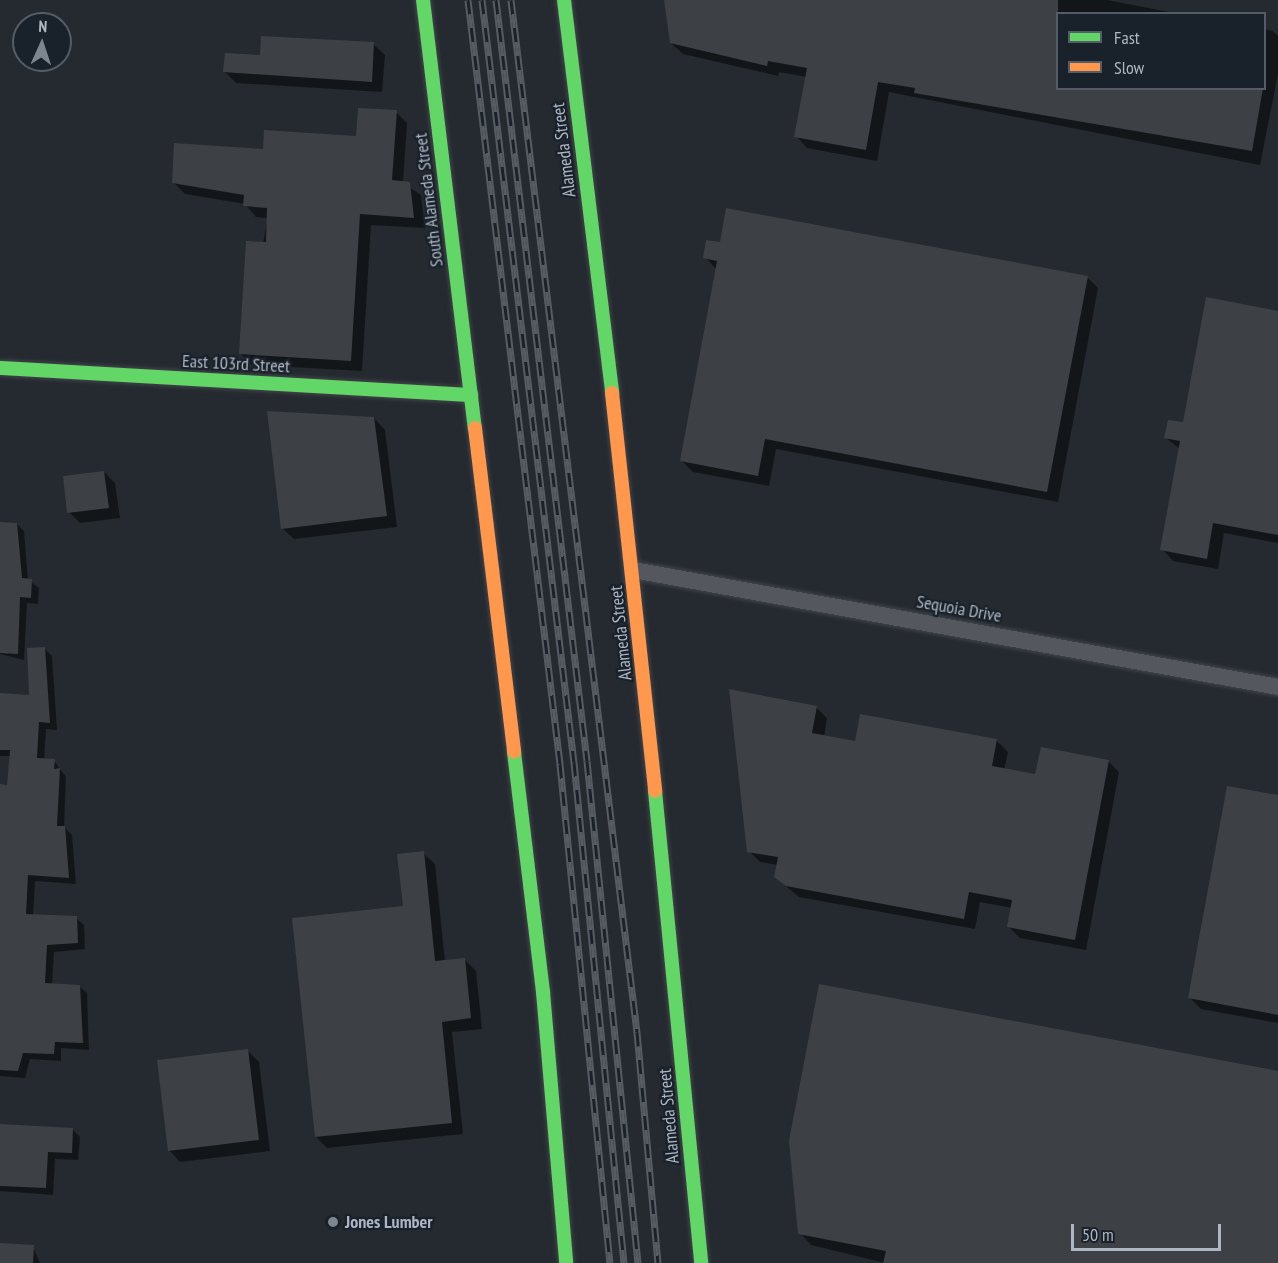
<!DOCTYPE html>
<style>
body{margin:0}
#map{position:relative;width:1278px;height:1263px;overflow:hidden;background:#252a30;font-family:"PT Sans Narrow",sans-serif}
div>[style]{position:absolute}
.shadow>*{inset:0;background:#0007}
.building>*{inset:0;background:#3d4146}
.roads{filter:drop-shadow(0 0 2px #42464b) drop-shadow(0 0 2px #42464b)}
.street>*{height:16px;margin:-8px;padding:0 8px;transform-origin:8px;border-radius:8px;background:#54585e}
.fast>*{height:14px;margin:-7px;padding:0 7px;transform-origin:7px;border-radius:7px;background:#63d668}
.slow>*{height:14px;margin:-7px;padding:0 7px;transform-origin:7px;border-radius:7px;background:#ff974d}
.rail>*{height:7px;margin-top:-3.5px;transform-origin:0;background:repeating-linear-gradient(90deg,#19212a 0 14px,#575c62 0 28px);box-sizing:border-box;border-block:2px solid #575c62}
.dots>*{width:16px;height:16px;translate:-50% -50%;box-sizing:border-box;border:3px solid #19212a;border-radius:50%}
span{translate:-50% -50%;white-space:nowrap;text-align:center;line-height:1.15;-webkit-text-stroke:4.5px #19212a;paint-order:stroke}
.street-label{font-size:18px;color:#adb6c2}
.poi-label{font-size:18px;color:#adb6c2;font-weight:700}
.left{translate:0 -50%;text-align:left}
.legend{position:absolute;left:1056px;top:12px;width:210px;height:78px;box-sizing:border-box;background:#19212a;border:2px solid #545d67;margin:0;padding:8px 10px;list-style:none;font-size:18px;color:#adb6c2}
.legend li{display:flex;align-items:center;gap:12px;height:30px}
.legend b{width:30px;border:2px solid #545d67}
.north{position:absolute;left:12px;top:12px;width:60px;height:60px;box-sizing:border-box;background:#19212a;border:2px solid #545d67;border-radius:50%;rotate:3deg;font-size:16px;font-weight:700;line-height:24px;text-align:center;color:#adb6c2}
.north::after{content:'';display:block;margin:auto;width:21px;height:27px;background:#7d858f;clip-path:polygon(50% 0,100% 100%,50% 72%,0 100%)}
.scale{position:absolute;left:1071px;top:1224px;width:150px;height:27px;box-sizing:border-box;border:3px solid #adb6c2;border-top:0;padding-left:8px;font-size:18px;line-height:21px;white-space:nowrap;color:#adb6c2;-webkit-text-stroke:4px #19212a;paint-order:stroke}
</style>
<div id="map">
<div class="shadow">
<div style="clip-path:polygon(666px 0,1107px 0,1180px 14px,1058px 14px,1058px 88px,1264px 88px,1264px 29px,1273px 31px,1278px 36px,1278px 74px,1260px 165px,889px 92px,877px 161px,807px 148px,796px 136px,807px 77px,779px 72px,778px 76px,683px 54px,671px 43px)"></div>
<div style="clip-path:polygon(373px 44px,385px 55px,382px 92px,236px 83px,225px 72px,261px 57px)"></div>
<div style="clip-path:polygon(396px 112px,407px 123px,403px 183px,421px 195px,425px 228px,371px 225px,362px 371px,252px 365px,241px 354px,268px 218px,256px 217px,245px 204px,185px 194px,173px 182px,264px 150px,358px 137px)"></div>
<div style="clip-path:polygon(705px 257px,1087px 277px,1098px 288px,1058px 502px,776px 449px,769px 486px,693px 472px,681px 460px,716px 269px)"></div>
<div style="clip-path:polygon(1278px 312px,1278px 543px,1224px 533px,1218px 569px,1173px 561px,1162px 549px,1180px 449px,1166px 438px,1184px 424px)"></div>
<div style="clip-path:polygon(374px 418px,385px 430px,397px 527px,294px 539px,282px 528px)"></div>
<div style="clip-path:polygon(104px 472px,115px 483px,120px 518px,80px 523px,69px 512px)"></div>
<div style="clip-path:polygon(0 523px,17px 524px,24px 531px,28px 580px,39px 588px,38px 604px,27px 603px,24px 660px,0 654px)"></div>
<div style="clip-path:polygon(45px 649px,52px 656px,57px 730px,46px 729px,44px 760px,54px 761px,66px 777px,64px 827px,72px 835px,76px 884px,35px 881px,33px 915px,76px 918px,84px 925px,85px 949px,54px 952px,52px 985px,79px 986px,87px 993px,89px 1050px,61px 1048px,61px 1061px,30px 1059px,25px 1078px,0 1076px,0 787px,8px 786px,11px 756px,0 756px,0 695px,30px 696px)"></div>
<div style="clip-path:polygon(816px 707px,827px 718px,824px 737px,856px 743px,997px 741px,1008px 752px,1004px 770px,1037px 776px,1108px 761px,1119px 772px,1086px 950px,1020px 938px,1009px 927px,1012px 908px,980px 902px,975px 929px,799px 897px,788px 888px,776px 876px,778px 865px,760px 862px,749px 851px)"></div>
<div style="clip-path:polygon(1278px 797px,1278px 1023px,1201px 1009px,1190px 998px)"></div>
<div style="clip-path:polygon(423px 853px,435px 864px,445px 962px,465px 960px,476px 971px,482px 1029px,452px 1032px,463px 1134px,327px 1148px,316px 1137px)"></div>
<div style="clip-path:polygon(248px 1051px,259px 1062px,270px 1151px,180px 1162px,169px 1150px)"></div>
<div style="clip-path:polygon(1278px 1073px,1278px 1263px,885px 1263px,811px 1245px,800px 1233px)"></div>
<div style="clip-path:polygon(0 1125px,72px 1129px,80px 1137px,78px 1160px,55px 1159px,53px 1195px,0 1191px)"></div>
<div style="clip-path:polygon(0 1245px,33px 1247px,40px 1263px,0 1263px)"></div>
</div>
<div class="building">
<div style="clip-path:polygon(664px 0,1058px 0,1058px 88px,1263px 88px,1252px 151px,914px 93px,915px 88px,878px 82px,866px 150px,794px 137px,807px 68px,768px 61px,767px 66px,670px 43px)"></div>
<div style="clip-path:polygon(261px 36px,374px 42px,372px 82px,223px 72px,225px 53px,260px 55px)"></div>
<div style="clip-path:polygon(358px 108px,397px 110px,392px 180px,410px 182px,414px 218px,360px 214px,351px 361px,239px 354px,246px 241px,266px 242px,267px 208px,243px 206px,244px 195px,172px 183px,174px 143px,263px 149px,264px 130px,356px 136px)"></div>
<div style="clip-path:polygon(726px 208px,1088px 276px,1047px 492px,765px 439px,758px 476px,680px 461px,717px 261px,703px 258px,706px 240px,720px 242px)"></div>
<div style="clip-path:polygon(1206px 297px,1278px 311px,1278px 535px,1213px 523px,1207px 559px,1160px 550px,1180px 441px,1164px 438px,1168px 420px,1183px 422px)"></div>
<div style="clip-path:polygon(267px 411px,374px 417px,387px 516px,281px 529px)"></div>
<div style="clip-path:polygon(104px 471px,109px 508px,67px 513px,63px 476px)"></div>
<div style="clip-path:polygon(0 522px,17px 523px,22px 578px,32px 579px,31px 598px,20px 597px,18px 654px,0 653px)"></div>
<div style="clip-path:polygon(45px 647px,50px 723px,39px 722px,37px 758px,55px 759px,54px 769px,60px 768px,57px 826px,65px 826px,69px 878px,28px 875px,26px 914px,77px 916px,78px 943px,47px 945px,45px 983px,80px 985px,83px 1043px,55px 1042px,54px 1054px,23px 1053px,18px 1071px,0 1070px,0 784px,7px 785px,10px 750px,0 750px,0 693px,29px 695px,27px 648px)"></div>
<div style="clip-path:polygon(729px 689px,817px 706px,812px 733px,855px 741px,860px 714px,997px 739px,992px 766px,1035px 774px,1041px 747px,1109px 760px,1075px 940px,1007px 927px,1012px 900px,969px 892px,964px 919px,786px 886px,774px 877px,778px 857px,747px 852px)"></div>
<div style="clip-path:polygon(1227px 786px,1278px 795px,1278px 1015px,1188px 998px)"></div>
<div style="clip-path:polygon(424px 851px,435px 961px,465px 958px,471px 1018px,442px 1022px,452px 1123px,315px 1137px,292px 918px,403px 906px,397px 854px)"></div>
<div style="clip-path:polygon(819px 984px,1278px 1071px,1278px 1263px,883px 1263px,886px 1251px,798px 1234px,789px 1141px)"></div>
<div style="clip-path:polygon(248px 1049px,259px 1140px,168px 1151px,157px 1060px)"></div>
<div style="clip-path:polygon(0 1124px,73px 1128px,72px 1153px,48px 1152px,46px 1188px,0 1186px)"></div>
<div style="clip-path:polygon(0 1243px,34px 1245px,33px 1263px,0 1263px)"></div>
</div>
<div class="roads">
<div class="street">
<div style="left:633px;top:570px;width:656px;rotate:10.28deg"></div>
</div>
<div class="fast">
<div style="left:423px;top:0;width:431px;rotate:83.1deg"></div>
<div style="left:564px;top:0;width:396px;rotate:83deg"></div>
<div style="left:0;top:368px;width:472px;rotate:3.3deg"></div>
<div style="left:514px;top:752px;width:242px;rotate:83.1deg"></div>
<div style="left:543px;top:992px;width:272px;rotate:85.1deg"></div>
<div style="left:655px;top:791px;width:474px;rotate:84.4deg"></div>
</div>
<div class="slow">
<div style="left:612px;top:393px;width:400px;rotate:83.8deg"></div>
<div style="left:475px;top:428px;width:326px;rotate:83.1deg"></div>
</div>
</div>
<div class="rail">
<div style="left:468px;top:0;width:770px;rotate:83.13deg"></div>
<div style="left:560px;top:764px;width:501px;rotate:84.28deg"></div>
<div style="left:482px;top:0;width:768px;rotate:83.12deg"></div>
<div style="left:574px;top:762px;width:503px;rotate:84.3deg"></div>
<div style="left:496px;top:0;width:766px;rotate:83.18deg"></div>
<div style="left:587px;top:761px;width:505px;rotate:84.2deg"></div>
<div style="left:511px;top:0;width:1040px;rotate:83.04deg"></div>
<div style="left:637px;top:1032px;width:232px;rotate:84.8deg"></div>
</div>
<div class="dots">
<div style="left:333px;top:1222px;background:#7d858f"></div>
</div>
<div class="street-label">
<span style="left:564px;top:150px;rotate:-97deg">Alameda Street</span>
<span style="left:429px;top:200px;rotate:-97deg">South Alameda Street</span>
<span style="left:236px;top:364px;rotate:3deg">East 103rd Street</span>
<span style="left:959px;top:609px;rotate:10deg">Sequoia Drive</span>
<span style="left:621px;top:633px;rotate:-96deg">Alameda Street</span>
<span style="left:669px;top:1116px;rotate:-95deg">Alameda Street</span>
</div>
<div class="poi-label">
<span class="left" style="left:345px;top:1222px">Jones Lumber</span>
</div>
<ul class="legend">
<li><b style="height:8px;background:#63d668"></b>Fast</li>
<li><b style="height:8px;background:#ff974d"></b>Slow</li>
</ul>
<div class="north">N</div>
<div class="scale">50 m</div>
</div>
